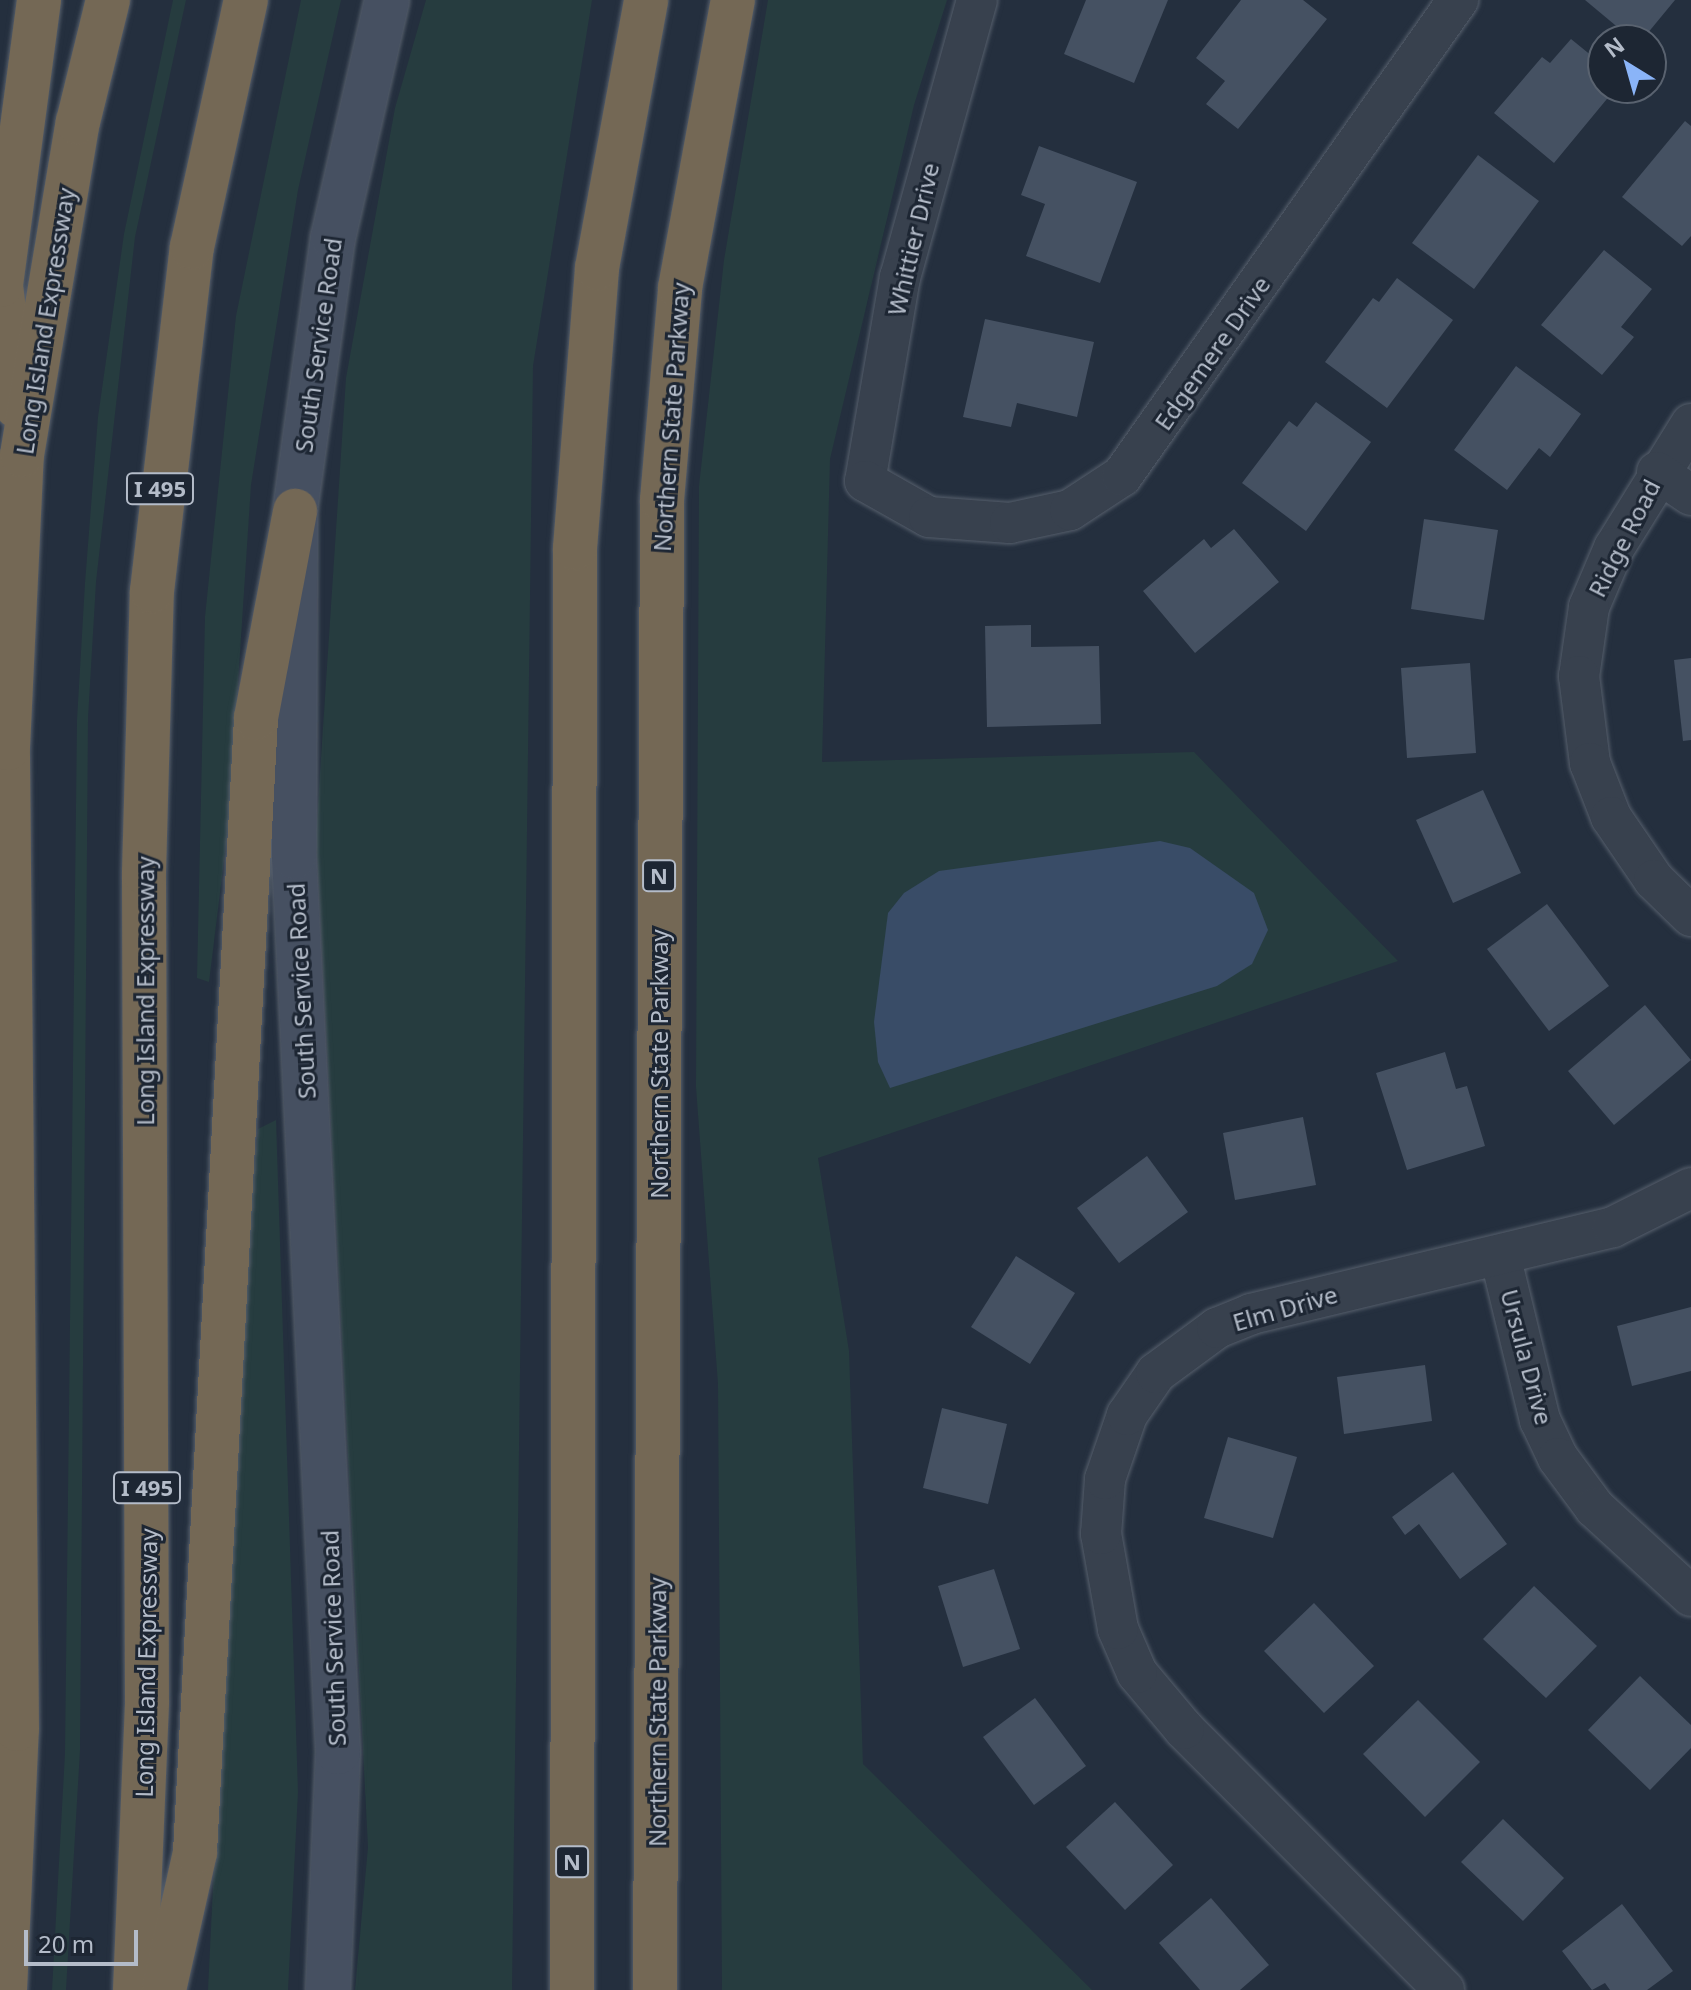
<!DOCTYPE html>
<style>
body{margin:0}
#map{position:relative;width:1691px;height:1990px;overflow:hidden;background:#242f3e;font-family:"Noto Sans",sans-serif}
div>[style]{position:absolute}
.green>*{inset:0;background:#263c3f}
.water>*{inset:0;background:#394c67}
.building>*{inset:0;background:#455162}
.roads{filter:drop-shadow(0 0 2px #565f6c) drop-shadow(0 0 2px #565f6c)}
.minor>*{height:40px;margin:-20px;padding:0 20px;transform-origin:20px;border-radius:20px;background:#38414e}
.secondary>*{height:44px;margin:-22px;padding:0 22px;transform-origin:22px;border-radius:22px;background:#465061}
.motorway>*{height:44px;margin:-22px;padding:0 22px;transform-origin:22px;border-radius:22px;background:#746855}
span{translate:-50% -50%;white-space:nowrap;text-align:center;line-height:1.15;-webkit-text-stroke:6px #1d2633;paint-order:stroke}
.shield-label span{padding:2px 6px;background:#1d2633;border:2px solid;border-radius:6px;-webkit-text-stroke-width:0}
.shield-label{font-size:22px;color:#b4bcc9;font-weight:700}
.street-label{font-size:24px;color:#b4bcc9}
.north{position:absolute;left:1587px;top:24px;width:80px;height:80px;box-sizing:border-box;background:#1d2633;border:2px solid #59626f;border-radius:50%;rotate:323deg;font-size:22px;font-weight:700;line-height:32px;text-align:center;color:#b4bcc9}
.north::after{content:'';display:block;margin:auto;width:28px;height:36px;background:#8ab4f8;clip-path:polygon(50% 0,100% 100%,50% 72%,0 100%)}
.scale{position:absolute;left:24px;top:1930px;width:114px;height:36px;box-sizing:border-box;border:4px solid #b4bcc9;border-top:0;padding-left:10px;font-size:24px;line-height:28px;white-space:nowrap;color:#b4bcc9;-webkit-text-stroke:6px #1d2633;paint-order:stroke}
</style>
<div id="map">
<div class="green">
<div style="clip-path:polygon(173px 0,186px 0,135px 237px,96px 582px,88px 718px,80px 1750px,66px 1990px,52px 1990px,65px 1753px,77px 720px,85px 583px,98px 417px,124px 234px)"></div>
<div style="clip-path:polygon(301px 0,341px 0,298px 190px,251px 485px,229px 820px,209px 982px,197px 978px,205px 617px,236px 316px)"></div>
<div style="clip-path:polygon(426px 0,592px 0,533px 366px,512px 1990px,355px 1990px,368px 1847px,316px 834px,346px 378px,395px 108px)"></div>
<div style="clip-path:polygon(768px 0,947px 0,914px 105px,830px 459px,822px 762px,1194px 752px,1398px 961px,818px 1158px,849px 1351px,863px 1764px,1092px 1990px,722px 1990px,718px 1384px,696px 1087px,699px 486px,724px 260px)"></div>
<div style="clip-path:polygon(276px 1120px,298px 1792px,288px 1990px,208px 1990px,240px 1330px,258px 1129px)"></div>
</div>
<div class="water">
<div style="clip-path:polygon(1160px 841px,1190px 848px,1254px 893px,1268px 930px,1252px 964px,1217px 986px,890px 1088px,878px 1062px,874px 1022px,888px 913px,904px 893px,939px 871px)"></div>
</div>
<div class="building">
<div style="clip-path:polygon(1086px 0,1168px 0,1134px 83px,1064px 54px)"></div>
<div style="clip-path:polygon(1241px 0,1303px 0,1327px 19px,1238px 129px,1206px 104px,1225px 81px,1196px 58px)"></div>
<div style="clip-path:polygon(1585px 0,1675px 0,1642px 40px,1633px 40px)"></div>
<div style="clip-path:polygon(1571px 39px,1603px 65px,1603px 88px,1616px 88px,1554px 163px,1494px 113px,1542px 57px,1550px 63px)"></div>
<div style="clip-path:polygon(1685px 121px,1691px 126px,1691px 236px,1682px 246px,1622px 197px)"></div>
<div style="clip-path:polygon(1039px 146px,1137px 182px,1100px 283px,1026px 256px,1045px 204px,1021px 195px)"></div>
<div style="clip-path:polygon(1478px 155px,1539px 201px,1474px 289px,1412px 243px)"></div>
<div style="clip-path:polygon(1604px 250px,1652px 289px,1621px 327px,1634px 337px,1602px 375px,1541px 325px)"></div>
<div style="clip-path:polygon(1397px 278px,1453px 320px,1387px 408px,1325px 362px,1373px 298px,1379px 302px)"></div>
<div style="clip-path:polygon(985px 319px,1094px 342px,1077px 417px,1017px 403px,1011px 427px,963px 417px)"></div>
<div style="clip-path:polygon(1516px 366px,1581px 414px,1550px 457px,1539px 448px,1507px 490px,1454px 450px)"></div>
<div style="clip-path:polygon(1316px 402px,1371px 442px,1306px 531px,1242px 483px,1289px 421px,1297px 427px)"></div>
<div style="clip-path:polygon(1424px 519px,1498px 530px,1484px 620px,1411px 609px)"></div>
<div style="clip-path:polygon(1234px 529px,1279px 582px,1195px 653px,1143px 591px,1204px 539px,1211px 548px)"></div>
<div style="clip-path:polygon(1031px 625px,1031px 647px,1099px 646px,1101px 724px,987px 727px,985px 626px)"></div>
<div style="clip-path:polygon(1691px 658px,1691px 740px,1683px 741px,1674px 660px)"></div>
<div style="clip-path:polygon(1470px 663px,1476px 753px,1407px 758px,1401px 668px)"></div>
<div style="clip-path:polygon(1483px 790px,1521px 873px,1453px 903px,1416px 820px)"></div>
<div style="clip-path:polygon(1547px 904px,1609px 986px,1549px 1031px,1487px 949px)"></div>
<div style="clip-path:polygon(1645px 1005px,1691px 1060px,1614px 1125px,1568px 1071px)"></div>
<div style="clip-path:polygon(1445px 1052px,1456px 1089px,1467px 1086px,1485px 1146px,1407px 1170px,1376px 1073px)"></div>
<div style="clip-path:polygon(1303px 1117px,1316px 1185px,1235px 1200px,1223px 1133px)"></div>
<div style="clip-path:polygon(1147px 1156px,1188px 1212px,1119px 1263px,1077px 1208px)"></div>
<div style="clip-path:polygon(1016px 1256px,1075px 1293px,1030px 1364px,971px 1327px)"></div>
<div style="clip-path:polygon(1691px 1307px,1691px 1371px,1632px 1386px,1617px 1326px)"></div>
<div style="clip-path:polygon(1425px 1365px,1432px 1421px,1344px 1434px,1337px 1377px)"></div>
<div style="clip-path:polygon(942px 1408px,1007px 1424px,988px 1504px,923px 1488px)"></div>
<div style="clip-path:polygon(1228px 1437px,1297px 1457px,1273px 1538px,1204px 1518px)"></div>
<div style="clip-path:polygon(1453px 1472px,1507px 1544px,1460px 1579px,1419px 1524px,1405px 1535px,1392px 1517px)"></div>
<div style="clip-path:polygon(994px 1569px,1020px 1649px,963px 1667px,938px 1586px)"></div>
<div style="clip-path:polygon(1534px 1586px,1597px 1646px,1546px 1698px,1483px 1639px)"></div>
<div style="clip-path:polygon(1314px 1603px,1374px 1666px,1324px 1713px,1264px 1651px)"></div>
<div style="clip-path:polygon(1640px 1676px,1691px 1725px,1691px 1748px,1650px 1790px,1588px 1730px)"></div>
<div style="clip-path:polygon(1035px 1698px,1086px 1766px,1034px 1805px,983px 1737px)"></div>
<div style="clip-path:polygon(1418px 1700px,1480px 1762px,1425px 1817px,1363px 1754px)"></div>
<div style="clip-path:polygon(1115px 1802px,1173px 1865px,1125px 1910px,1066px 1847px)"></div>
<div style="clip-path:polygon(1503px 1819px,1564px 1878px,1523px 1921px,1461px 1862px)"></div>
<div style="clip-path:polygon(1211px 1898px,1269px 1965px,1240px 1990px,1200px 1990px,1159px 1943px)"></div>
<div style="clip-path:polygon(1622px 1904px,1673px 1971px,1647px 1990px,1610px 1990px,1605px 1983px,1592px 1990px,1562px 1951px)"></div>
</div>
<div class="roads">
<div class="minor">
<div style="left:977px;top:0;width:288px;rotate:105.5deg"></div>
<div style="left:900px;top:277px;width:207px;rotate:99.7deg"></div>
<div style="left:865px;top:481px;width:73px;rotate:29.4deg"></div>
<div style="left:929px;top:517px;width:81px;rotate:4.2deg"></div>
<div style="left:1010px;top:523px;width:61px;rotate:-12.2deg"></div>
<div style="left:1070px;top:510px;width:62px;rotate:-33.2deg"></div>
<div style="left:1122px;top:476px;width:583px;rotate:-54.78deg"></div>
<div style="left:1691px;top:424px;width:146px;rotate:121.8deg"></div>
<div style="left:1614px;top:548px;width:64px;rotate:113deg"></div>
<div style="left:1589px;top:607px;width:70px;rotate:98.2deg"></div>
<div style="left:1579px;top:676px;width:88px;rotate:82.8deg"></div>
<div style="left:1590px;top:763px;width:58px;rotate:68.7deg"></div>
<div style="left:1611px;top:817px;width:76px;rotate:55.7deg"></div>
<div style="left:1654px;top:880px;width:52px;rotate:44.2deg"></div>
<div style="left:1657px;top:472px;width:41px;rotate:34.1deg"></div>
<div style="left:1500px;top:1255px;width:170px;rotate:76.4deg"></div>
<div style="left:1540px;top:1420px;width:42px;rotate:64.7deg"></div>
<div style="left:1558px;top:1458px;width:62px;rotate:53.5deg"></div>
<div style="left:1595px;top:1508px;width:130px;rotate:42.5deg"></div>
<div style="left:1444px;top:1990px;width:368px;rotate:-134.9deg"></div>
<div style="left:1184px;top:1729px;width:73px;rotate:-130deg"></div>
<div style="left:1137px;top:1673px;width:48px;rotate:-113.4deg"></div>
<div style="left:1118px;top:1629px;width:97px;rotate:-100.1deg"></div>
<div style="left:1101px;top:1534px;width:55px;rotate:-85.8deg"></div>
<div style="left:1105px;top:1479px;width:68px;rotate:-71deg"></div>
<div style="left:1127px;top:1415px;width:51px;rotate:-55.4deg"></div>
<div style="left:1156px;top:1373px;width:76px;rotate:-36.4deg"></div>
<div style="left:1217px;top:1328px;width:37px;rotate:-22deg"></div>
<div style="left:1251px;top:1314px;width:372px;rotate:-13.5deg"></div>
<div style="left:1613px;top:1227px;width:87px;rotate:-26.6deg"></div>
</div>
<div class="secondary">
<div style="left:328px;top:1990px;width:238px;rotate:-87.6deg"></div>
<div style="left:338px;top:1752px;width:896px;rotate:-92.81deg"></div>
<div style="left:294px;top:857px;width:346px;rotate:-89.8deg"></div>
<div style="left:295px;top:511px;width:276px;rotate:-82.1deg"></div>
<div style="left:333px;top:238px;width:244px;rotate:-77.2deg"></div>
</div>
<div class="motorway">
<div style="left:16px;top:406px;width:122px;rotate:-97.1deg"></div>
<div style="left:1px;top:285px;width:288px;rotate:-82.4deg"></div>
<div style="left:5px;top:1990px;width:261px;rotate:-87.4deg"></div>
<div style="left:17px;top:1729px;width:981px;rotate:-90.53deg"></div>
<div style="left:8px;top:748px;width:293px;rotate:-87.3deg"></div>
<div style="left:22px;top:455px;width:338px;rotate:-80.5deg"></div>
<div style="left:78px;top:122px;width:126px;rotate:-76.2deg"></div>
<div style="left:135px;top:1990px;width:289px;rotate:-87.6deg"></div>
<div style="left:147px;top:1701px;width:829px;rotate:-90.21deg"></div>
<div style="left:144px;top:872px;width:281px;rotate:-88.4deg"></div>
<div style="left:152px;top:591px;width:346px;rotate:-83.4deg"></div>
<div style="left:192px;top:247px;width:253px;rotate:-77.7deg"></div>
<div style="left:164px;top:1990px;width:141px;rotate:-77.3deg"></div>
<div style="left:195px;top:1852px;width:1136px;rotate:-86.92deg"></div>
<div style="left:256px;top:718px;width:211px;rotate:-79.3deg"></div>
<div style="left:572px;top:1990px;width:1442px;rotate:-89.88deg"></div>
<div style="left:575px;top:548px;width:281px;rotate:-85.5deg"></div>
<div style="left:597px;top:268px;width:272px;rotate:-79.6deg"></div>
<div style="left:655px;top:1990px;width:1490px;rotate:-89.73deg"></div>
<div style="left:662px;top:500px;width:213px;rotate:-85.1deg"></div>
<div style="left:680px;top:288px;width:293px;rotate:-79.6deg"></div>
</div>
</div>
<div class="shield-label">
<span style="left:160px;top:489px">I 495</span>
<span style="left:659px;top:876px">N</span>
<span style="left:147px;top:1488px">I 495</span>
<span style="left:572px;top:1862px">N</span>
</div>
<div class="street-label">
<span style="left:913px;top:239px;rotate:-77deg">Whittier Drive</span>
<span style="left:45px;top:321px;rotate:-81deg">Long Island Expressway</span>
<span style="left:318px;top:345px;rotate:-82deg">South Service Road</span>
<span style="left:1212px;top:353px;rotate:-55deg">Edgemere Drive</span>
<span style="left:671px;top:417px;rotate:-86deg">Northern State Parkway</span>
<span style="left:1624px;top:538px;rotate:-63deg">Ridge Road</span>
<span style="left:145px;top:991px;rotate:-90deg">Long Island Expressway</span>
<span style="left:301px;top:991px;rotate:-93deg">South Service Road</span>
<span style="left:659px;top:1064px;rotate:-90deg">Northern State Parkway</span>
<span style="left:1285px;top:1308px;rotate:-16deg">Elm Drive</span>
<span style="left:1527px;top:1357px;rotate:75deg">Ursula Drive</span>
<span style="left:333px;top:1638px;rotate:-92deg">South Service Road</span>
<span style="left:146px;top:1663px;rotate:-89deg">Long Island Expressway</span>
<span style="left:657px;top:1712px;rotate:-90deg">Northern State Parkway</span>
</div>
<div class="north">N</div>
<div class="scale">20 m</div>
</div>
